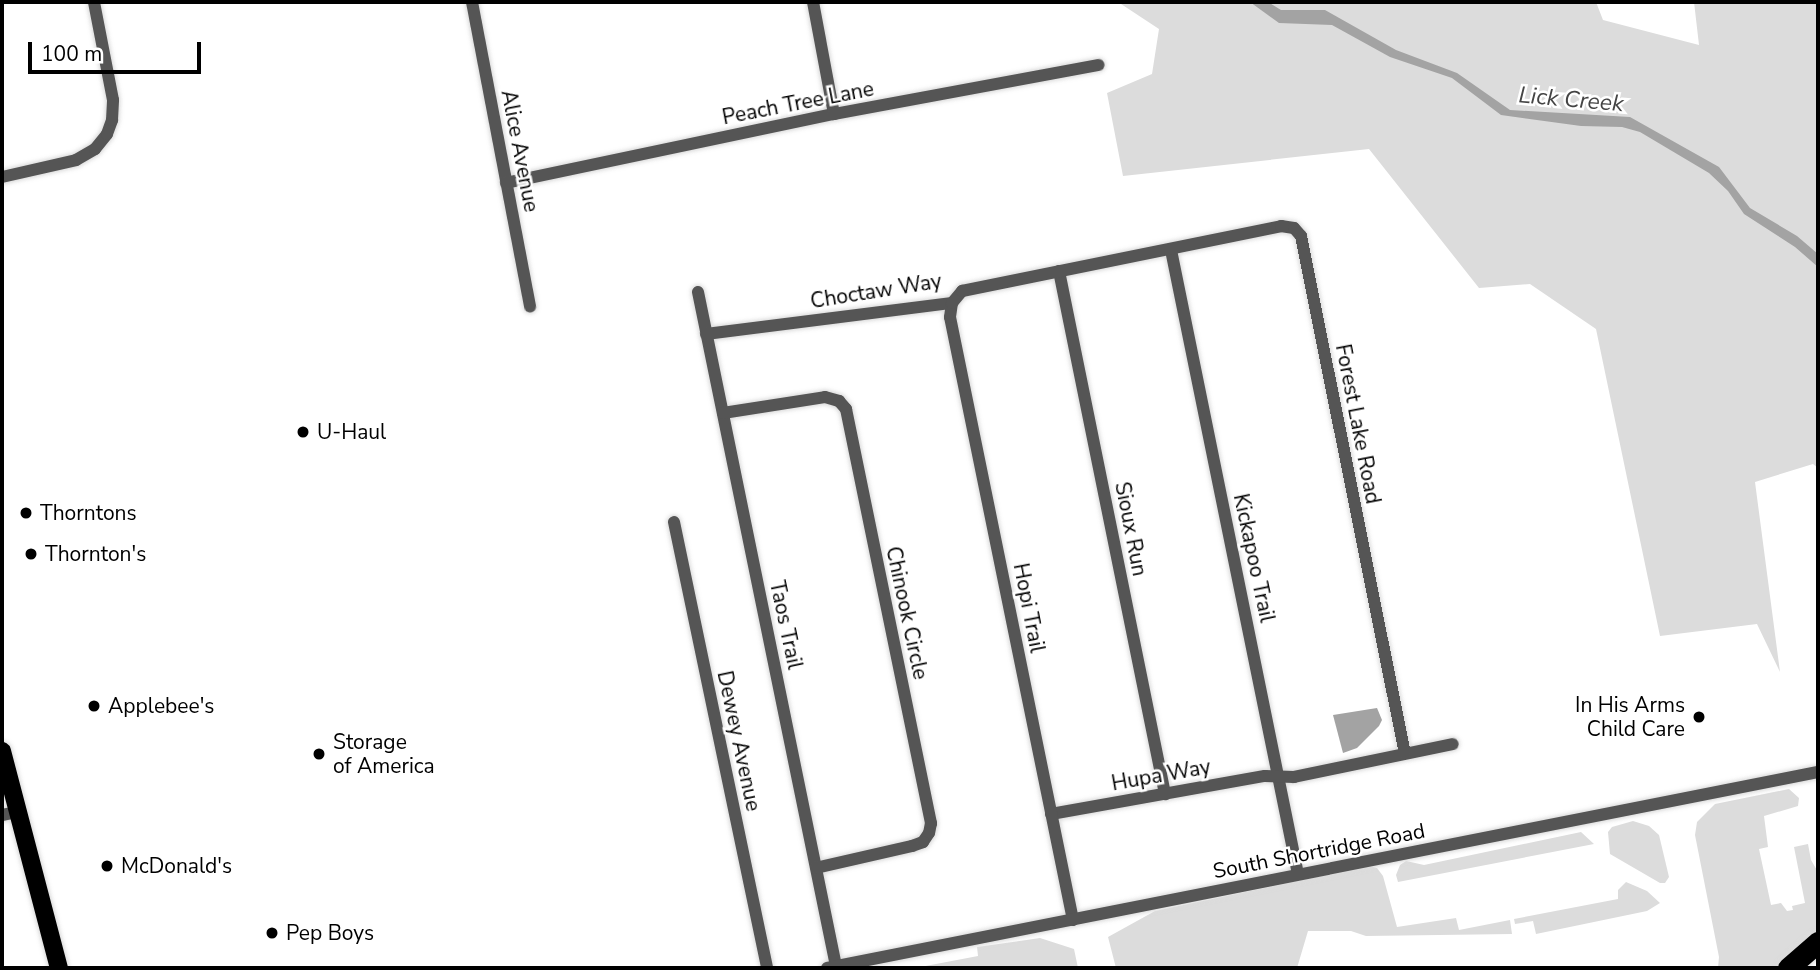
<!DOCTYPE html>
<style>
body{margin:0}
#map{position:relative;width:1820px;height:970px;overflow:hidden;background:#fff;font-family:"Nunito Sans",sans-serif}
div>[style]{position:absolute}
.green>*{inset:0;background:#dcdcdc}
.water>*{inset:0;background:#a3a3a3}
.roads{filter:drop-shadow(0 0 2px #dbdbdb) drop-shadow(0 0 2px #dbdbdb)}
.minor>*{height:12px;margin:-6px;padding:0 6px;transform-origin:6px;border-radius:6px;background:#555}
.primary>*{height:18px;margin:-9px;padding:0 9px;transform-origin:9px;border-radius:9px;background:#000}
.motorway>*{height:21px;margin:-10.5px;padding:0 10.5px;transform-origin:10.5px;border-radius:10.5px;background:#000}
.dots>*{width:19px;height:19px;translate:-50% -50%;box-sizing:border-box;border:4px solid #fff;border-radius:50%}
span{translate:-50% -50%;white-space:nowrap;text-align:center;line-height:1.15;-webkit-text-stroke:5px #fff;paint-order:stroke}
.street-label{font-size:21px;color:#000}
.poi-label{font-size:21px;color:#000}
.left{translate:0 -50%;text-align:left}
.right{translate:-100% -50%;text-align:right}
.water-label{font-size:23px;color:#444;font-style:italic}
.frame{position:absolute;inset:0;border:4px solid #000;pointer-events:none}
.scale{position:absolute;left:28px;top:42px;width:173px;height:32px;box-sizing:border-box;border:4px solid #000;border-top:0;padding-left:9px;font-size:21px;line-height:24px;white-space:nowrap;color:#000;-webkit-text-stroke:5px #fff;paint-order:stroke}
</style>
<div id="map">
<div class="green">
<div style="clip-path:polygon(1118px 2px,1596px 2px,1603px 20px,1699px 45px,1694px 2px,1818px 2px,1818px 468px,1813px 464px,1755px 482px,1780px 672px,1757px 624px,1660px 636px,1596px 329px,1530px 284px,1479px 288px,1369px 149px,1123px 176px,1107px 93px,1152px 74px,1159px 29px)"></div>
<div style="clip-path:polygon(1789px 789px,1799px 798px,1798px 806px,1764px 816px,1768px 847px,1759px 849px,1771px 905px,1781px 903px,1787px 911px,1793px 910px,1792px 906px,1805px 903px,1794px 847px,1808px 844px,1811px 860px,1818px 872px,1818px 935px,1779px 968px,1718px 968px,1719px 957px,1695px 835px,1697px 822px,1715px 804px)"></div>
<div style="clip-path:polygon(1633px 821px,1649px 826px,1659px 835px,1669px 877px,1665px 883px,1660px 883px,1610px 854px,1608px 832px,1612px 827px)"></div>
<div style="clip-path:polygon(1581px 832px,1594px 844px,1398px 882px,1396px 875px,1400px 865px,1406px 861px,1424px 865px)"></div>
<div style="clip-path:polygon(1369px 866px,1377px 868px,1383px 876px,1397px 927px,1456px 918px,1459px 930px,1510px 920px,1512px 934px,1366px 936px,1351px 931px,1308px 931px,1297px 968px,1116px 968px,1108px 937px,1155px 911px)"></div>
<div style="clip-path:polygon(1626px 882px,1647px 891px,1660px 903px,1647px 911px,1536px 934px,1533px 921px,1515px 924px,1514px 919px,1618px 899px,1618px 890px)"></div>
<div style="clip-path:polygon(1040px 938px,1074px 949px,1078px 968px,915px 968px,978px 956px,977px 947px)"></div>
</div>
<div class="water">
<div style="clip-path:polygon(1250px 2px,1268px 2px,1281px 10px,1325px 10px,1396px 50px,1457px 73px,1510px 110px,1630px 117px,1719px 167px,1750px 208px,1797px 236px,1818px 254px,1818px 267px,1795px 247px,1744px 214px,1728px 191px,1709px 173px,1640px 132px,1622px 127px,1581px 126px,1501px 115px,1452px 78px,1390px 57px,1332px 25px,1279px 23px)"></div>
<div style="clip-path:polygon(1377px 708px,1382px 720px,1379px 726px,1357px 748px,1343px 753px,1333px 715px)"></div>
</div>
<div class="roads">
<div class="minor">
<div style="left:472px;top:2px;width:310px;rotate:79.2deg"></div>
<div style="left:813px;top:2px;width:114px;rotate:79.4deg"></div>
<div style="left:2px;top:177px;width:76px;rotate:-12.9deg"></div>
<div style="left:76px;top:160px;width:22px;rotate:-30deg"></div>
<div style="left:95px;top:149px;width:19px;rotate:-51deg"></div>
<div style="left:107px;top:134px;width:15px;rotate:-70deg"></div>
<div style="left:112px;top:120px;width:20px;rotate:-87deg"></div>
<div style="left:113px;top:100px;width:100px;rotate:-101deg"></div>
<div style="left:506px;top:183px;width:335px;rotate:-11.9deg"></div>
<div style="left:834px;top:114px;width:269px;rotate:-10.5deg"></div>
<div style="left:1171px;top:250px;width:637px;rotate:78.5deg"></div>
<div style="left:1059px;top:271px;width:534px;rotate:78.54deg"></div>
<div style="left:698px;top:292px;width:688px;rotate:78.43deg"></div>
<div style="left:706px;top:334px;width:248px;rotate:-7.2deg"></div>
<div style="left:723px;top:413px;width:103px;rotate:-8.9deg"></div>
<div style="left:825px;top:397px;width:15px;rotate:16deg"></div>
<div style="left:839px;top:401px;width:11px;rotate:49deg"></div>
<div style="left:846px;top:409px;width:423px;rotate:78.4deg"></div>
<div style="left:931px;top:823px;width:10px;rotate:101deg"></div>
<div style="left:929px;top:833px;width:11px;rotate:124deg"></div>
<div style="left:923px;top:842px;width:12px;rotate:160deg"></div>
<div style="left:912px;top:846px;width:98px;rotate:167.1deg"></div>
<div style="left:674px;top:522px;width:456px;rotate:78.2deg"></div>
<div style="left:1051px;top:814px;width:217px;rotate:-10.1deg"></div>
<div style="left:1265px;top:776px;width:29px;rotate:2deg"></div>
<div style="left:1294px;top:777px;width:162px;rotate:-11.7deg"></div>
<div style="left:2px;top:815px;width:16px;rotate:-11deg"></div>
<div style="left:1073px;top:920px;width:615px;rotate:-101.53deg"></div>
<div style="left:950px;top:317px;width:14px;rotate:-82deg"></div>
<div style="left:952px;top:303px;width:16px;rotate:-50deg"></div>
<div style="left:962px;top:291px;width:326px;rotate:-11.5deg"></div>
<div style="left:1281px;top:226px;width:13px;rotate:9deg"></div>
<div style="left:1294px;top:228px;width:11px;rotate:49deg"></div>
<div style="left:1301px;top:236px;width:528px;rotate:78.65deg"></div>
<div style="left:827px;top:968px;width:1010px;rotate:-11.19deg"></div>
</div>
<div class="primary">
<div style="left:2px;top:751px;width:224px;rotate:75.3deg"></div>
</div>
<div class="motorway">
<div style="left:1788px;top:968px;width:40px;rotate:-41deg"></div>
</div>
</div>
<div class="dots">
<div style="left:303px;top:432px;background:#000"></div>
<div style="left:26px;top:513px;background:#000"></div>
<div style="left:31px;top:554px;background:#000"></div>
<div style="left:94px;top:706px;background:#000"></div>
<div style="left:1699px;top:717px;background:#000"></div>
<div style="left:319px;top:754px;background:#000"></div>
<div style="left:107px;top:866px;background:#000"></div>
<div style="left:272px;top:933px;background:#000"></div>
</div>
<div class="street-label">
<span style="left:798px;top:103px;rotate:-11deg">Peach Tree Lane</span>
<span style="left:520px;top:151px;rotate:79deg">Alice Avenue</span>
<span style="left:876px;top:291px;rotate:-9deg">Choctaw Way</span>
<span style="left:1358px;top:424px;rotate:79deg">Forest Lake Road</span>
<span style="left:1131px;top:529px;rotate:79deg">Sioux Run</span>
<span style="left:1254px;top:558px;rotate:78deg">Kickapoo Trail</span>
<span style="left:1029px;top:608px;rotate:79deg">Hopi Trail</span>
<span style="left:907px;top:613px;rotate:78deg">Chinook Circle</span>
<span style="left:786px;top:625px;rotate:78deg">Taos Trail</span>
<span style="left:739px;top:741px;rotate:78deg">Dewey Avenue</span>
<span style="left:1161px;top:775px;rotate:-10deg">Hupa Way</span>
<span style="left:1319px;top:851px;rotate:-11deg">South Shortridge Road</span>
</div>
<div class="poi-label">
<span class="left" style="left:317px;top:432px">U-Haul</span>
<span class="left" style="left:40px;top:513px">Thorntons</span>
<span class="left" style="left:45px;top:554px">Thornton's</span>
<span class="right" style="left:1685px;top:717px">In His Arms<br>Child Care</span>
<span class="left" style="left:108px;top:706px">Applebee's</span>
<span class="left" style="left:333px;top:754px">Storage<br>of America</span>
<span class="left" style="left:121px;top:866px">McDonald's</span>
<span class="left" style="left:286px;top:933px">Pep Boys</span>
</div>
<div class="water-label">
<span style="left:1571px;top:100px;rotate:5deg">Lick Creek</span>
</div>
<div class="frame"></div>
<div class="scale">100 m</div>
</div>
